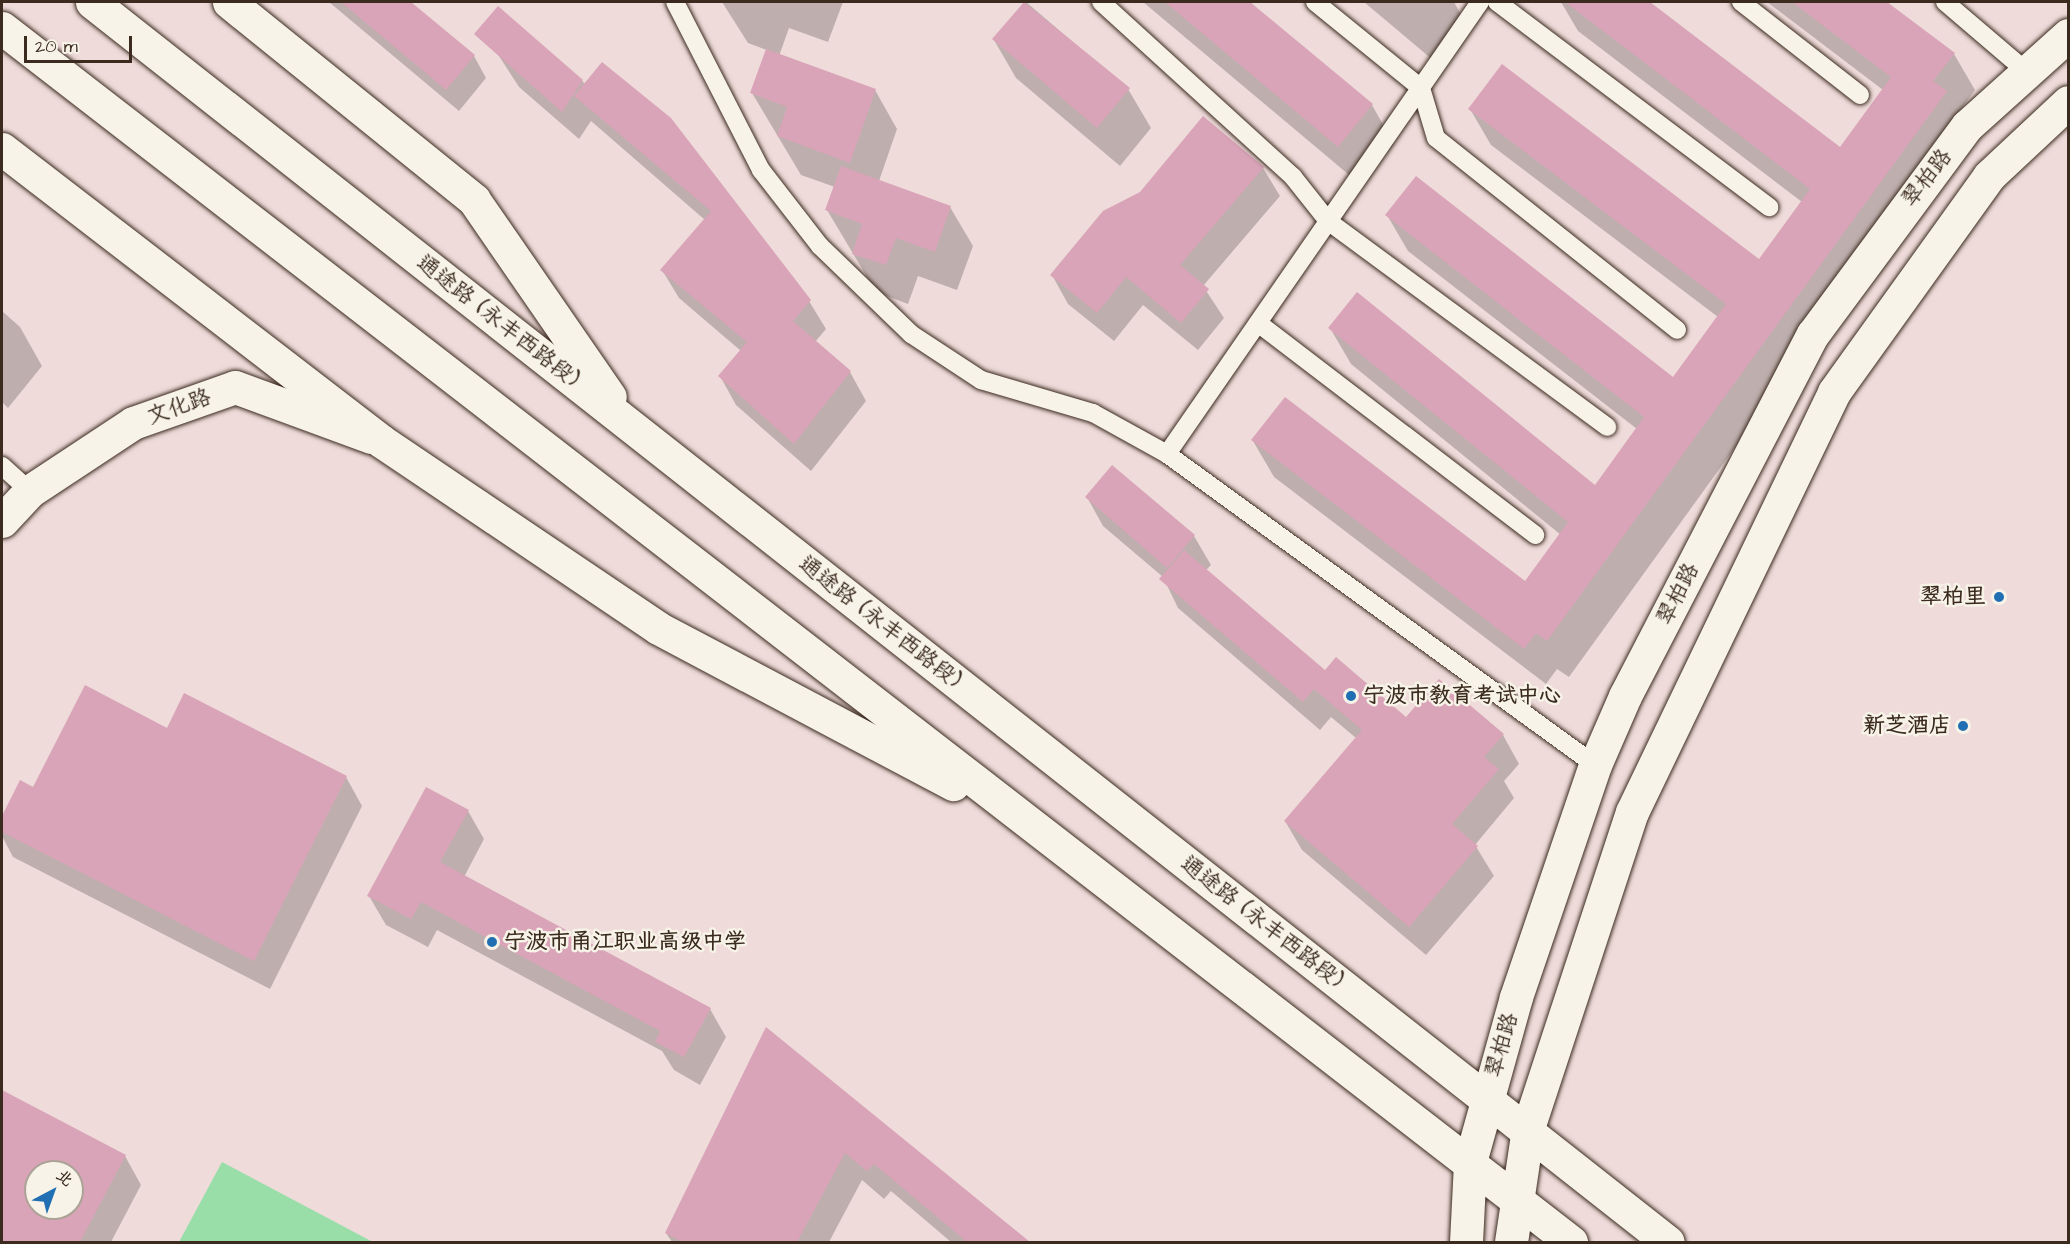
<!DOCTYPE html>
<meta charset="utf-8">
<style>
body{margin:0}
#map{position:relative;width:2070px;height:1244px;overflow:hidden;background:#eedbda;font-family:"Architects Daughter","LXGW WenKai TC",sans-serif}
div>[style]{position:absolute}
.green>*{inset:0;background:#99dda9}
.shadow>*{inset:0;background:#0003}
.building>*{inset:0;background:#d9a3b8}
.roads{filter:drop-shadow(0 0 2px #3b2a1e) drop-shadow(0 0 2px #3b2a1e)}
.service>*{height:18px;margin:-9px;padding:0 9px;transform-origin:9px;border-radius:9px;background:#f7f3e8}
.tertiary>*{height:33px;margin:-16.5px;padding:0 16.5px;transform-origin:16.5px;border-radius:16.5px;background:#f7f3e8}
.secondary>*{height:33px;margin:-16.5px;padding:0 16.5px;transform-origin:16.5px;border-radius:16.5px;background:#f7f3e8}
.primary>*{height:33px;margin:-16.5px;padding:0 16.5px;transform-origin:16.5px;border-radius:16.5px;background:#f7f3e8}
.dots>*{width:16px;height:16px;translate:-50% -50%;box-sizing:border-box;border:3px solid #f7f3e8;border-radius:50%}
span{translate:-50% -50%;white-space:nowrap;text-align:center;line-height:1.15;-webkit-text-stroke:5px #f7f3e8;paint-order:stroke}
.street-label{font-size:22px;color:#3b2a1e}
.poi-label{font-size:22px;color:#3b2a1e;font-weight:700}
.right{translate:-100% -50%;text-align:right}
.left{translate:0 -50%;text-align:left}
.frame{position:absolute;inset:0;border:3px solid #3b2a1e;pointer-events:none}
.north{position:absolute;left:24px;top:1160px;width:60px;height:60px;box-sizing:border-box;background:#f7f3e8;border:2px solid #aca397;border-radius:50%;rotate:41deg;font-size:16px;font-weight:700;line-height:24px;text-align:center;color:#3b2a1e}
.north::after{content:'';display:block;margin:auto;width:21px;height:27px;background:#1f6fb2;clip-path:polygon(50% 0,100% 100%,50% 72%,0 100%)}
.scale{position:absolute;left:24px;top:36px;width:108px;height:27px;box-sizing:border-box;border:3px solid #3b2a1e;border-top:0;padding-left:8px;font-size:18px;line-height:21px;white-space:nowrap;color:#3b2a1e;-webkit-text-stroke:4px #f7f3e8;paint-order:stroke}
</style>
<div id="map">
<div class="green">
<div style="clip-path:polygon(222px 1162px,371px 1241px,370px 1242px,179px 1242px)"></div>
</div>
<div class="shadow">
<div style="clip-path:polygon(329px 2px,409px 2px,474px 56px,486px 78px,459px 111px)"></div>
<div style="clip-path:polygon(722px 2px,843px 2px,828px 42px,789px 28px,779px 56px,875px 90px,897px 129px,879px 181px,950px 207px,973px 246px,957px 290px,918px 276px,908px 304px,876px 292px,827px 210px,835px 187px,801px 175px,752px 93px,767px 50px,748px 43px)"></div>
<div style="clip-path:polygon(1026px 2px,1128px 89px,1151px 128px,1120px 166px,1016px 78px,994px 40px)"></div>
<div style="clip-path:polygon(1143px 2px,1248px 2px,1372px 105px,1394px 144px,1361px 185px)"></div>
<div style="clip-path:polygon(1364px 2px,1454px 2px,1470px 31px,1440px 66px)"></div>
<div style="clip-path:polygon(1561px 2px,1648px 2px,1840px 149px,1883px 90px,1767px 2px,1885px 2px,1954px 54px,1975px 90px,1958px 113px,1966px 128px,1569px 677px,1557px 669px,1546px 684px,1274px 477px,1253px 441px,1526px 583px,1561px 535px,1351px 364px,1330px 328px,1595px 487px,1637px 429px,1408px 251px,1387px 215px,1674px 379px,1718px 317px,1491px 145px,1470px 109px,1759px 261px,1802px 202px,1578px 31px)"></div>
<div style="clip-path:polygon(481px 28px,582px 81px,809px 301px,826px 329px,815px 342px,850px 372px,866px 401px,811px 471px,736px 405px,720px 376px,741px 351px,679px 298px,662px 270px,705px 220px,591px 121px,579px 139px,519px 87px)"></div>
<div style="clip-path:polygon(1263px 168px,1280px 196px,1203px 286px,1224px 318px,1198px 350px,1143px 305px,1114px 341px,1068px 304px,1052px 275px)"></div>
<div style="clip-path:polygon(2px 311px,20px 327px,42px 366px,8px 408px,2px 402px)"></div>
<div style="clip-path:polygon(1113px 467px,1194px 536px,1211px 565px,1206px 570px,1325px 673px,1407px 719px,1503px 735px,1519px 764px,1504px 781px,1514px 798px,1475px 845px,1494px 876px,1426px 955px,1302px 850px,1285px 821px,1356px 738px,1331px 717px,1320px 730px,1178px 608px,1163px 577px,1103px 526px,1087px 497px)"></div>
<div style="clip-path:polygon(167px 730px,346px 777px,362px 806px,270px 989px,13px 857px,2px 836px,2px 819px,20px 782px,33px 789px)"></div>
<div style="clip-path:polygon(468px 811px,484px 839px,464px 877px,710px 1009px,726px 1037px,700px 1085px,674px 1070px,662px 1051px,437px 930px,428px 947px,386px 925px,369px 896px)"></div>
<div style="clip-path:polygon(767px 1029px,1028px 1242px,951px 1242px,891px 1191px,884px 1199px,862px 1180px,829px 1242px,672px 1242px,666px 1233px)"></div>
<div style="clip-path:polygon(evenodd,2px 1091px,125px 1156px,141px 1185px,111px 1242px,2px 1242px,2px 1091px,36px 1172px,72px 1172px,72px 1208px,36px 1208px,36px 1172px)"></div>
</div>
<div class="building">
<div style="clip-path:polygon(341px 2px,411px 2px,475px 55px,446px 90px)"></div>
<div style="clip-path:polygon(1024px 2px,1130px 88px,1097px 128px,992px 39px)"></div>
<div style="clip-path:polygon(1165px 2px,1250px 2px,1373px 104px,1338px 147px)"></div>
<div style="clip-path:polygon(1565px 2px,1650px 2px,1840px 147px,1891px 77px,1792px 2px,1887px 2px,1955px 53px,1933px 81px,1947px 91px,1547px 641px,1536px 633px,1524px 649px,1251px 440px,1285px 397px,1525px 581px,1568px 522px,1328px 328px,1357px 292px,1595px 485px,1644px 417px,1385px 215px,1416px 176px,1673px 377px,1726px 304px,1468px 109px,1502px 64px,1759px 259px,1810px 189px)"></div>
<div style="clip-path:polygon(498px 6px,583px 80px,562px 112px,474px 34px)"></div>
<div style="clip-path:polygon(766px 49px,876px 89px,850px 163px,777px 136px,787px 107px,750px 93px)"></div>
<div style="clip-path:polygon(602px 62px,671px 118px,811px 300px,793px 321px,851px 371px,794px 444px,718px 376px,747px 342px,660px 270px,711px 211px,574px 96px)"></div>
<div style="clip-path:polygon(1203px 116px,1264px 167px,1180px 265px,1209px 289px,1181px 323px,1126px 277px,1097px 313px,1050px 275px,1103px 211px,1140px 192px)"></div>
<div style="clip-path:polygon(841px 166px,951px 206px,935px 252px,896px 238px,886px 265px,852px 254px,862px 224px,825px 210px)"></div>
<div style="clip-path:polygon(1112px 465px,1195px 535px,1167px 568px,1085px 497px)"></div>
<div style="clip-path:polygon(1184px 550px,1325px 670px,1336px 657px,1406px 717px,1439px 679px,1504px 734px,1484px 757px,1499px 769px,1452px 824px,1478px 846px,1409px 927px,1284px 821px,1362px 730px,1314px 689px,1303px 702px,1159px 579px)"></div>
<div style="clip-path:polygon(85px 685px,167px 728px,184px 693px,347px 776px,254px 961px,2px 832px,2px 816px,20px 780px,33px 787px)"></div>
<div style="clip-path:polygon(426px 787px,469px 810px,440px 862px,711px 1008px,684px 1057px,655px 1042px,660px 1031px,421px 902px,411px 919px,367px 896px)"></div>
<div style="clip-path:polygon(766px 1027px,1030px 1242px,967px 1242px,874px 1164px,867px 1171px,845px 1153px,797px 1242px,682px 1242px,665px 1233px)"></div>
<div style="clip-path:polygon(evenodd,2px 1090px,126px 1155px,80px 1242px,2px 1242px,2px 1090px,36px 1172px,72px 1172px,72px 1208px,36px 1208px,36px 1172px)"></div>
</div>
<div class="roads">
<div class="service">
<div style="left:675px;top:2px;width:189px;rotate:62.9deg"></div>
<div style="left:761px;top:170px;width:96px;rotate:52.2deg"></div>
<div style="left:820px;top:246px;width:127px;rotate:44deg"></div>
<div style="left:911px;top:334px;width:84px;rotate:33.3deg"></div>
<div style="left:981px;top:380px;width:117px;rotate:16.4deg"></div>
<div style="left:1093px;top:413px;width:85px;rotate:29deg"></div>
<div style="left:1167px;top:454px;width:529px;rotate:36deg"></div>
<div style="left:1101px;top:2px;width:260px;rotate:42.3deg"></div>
<div style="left:1293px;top:177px;width:56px;rotate:51.5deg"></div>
<div style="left:1328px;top:221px;width:347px;rotate:36.4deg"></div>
<div style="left:1315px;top:2px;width:136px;rotate:39.1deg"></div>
<div style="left:1421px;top:88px;width:52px;rotate:73.3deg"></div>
<div style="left:1436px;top:138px;width:308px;rotate:38.5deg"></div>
<div style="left:1497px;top:2px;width:341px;rotate:37deg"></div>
<div style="left:1741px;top:2px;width:151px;rotate:38deg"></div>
<div style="left:1945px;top:2px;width:108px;rotate:40.5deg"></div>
<div style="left:1258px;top:323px;width:349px;rotate:37.4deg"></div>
<div style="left:1167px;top:454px;width:550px;rotate:-55.3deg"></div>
<div style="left:2px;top:466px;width:38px;rotate:42deg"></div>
</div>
<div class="tertiary">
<div style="left:2px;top:521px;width:41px;rotate:-47deg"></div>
<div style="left:30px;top:491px;width:123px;rotate:-33.4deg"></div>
<div style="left:133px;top:423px;width:108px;rotate:-19.4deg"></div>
<div style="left:235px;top:387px;width:145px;rotate:20.2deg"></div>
</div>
<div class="secondary">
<div style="left:1466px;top:1242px;width:80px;rotate:-87.1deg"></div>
<div style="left:1470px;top:1162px;width:171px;rotate:-74.4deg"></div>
<div style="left:1516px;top:997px;width:245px;rotate:-71.2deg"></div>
<div style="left:1595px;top:765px;width:75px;rotate:-66.5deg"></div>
<div style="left:1625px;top:696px;width:408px;rotate:-62.6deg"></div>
<div style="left:1813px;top:334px;width:259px;rotate:-53.5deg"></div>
<div style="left:1967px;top:126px;width:136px;rotate:-42deg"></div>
<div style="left:1511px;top:1242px;width:115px;rotate:-81.5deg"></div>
<div style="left:1528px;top:1128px;width:333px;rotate:-71.8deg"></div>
<div style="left:1632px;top:812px;width:466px;rotate:-64.3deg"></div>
<div style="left:1834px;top:392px;width:266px;rotate:-54.3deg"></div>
<div style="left:1989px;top:176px;width:108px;rotate:-43.1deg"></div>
</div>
<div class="primary">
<div style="left:92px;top:2px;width:2005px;rotate:38.2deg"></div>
<div style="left:229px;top:2px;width:315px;rotate:38.9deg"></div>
<div style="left:474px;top:200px;width:239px;rotate:55.4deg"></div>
<div style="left:2px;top:28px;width:1984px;rotate:37.73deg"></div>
<div style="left:2px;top:149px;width:478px;rotate:37.6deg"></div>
<div style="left:381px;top:441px;width:334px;rotate:34deg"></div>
<div style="left:658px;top:628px;width:334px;rotate:27.9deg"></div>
</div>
</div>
<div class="dots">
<div style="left:1999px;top:597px;background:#1f6fb2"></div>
<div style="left:1351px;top:696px;background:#1f6fb2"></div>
<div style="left:1963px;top:726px;background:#1f6fb2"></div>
<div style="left:492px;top:942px;background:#1f6fb2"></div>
</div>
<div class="street-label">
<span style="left:1927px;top:178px;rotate:-52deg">翠柏路</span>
<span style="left:498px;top:321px;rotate:38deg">通途路 (永丰西路段)</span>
<span style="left:179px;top:407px;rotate:-19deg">文化路</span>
<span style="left:1678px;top:594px;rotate:-63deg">翠柏路</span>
<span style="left:880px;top:622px;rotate:38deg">通途路 (永丰西路段)</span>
<span style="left:1262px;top:922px;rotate:38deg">通途路 (永丰西路段)</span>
<span style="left:1502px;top:1045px;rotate:-74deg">翠柏路</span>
</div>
<div class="poi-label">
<span class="right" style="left:1986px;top:597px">翠柏里</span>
<span class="left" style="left:1363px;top:696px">宁波市教育考试中心</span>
<span class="right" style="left:1951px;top:726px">新芝酒店</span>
<span class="left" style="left:504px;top:942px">宁波市甬江职业高级中学</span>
</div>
<div class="frame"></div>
<div class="north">北</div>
<div class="scale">20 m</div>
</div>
